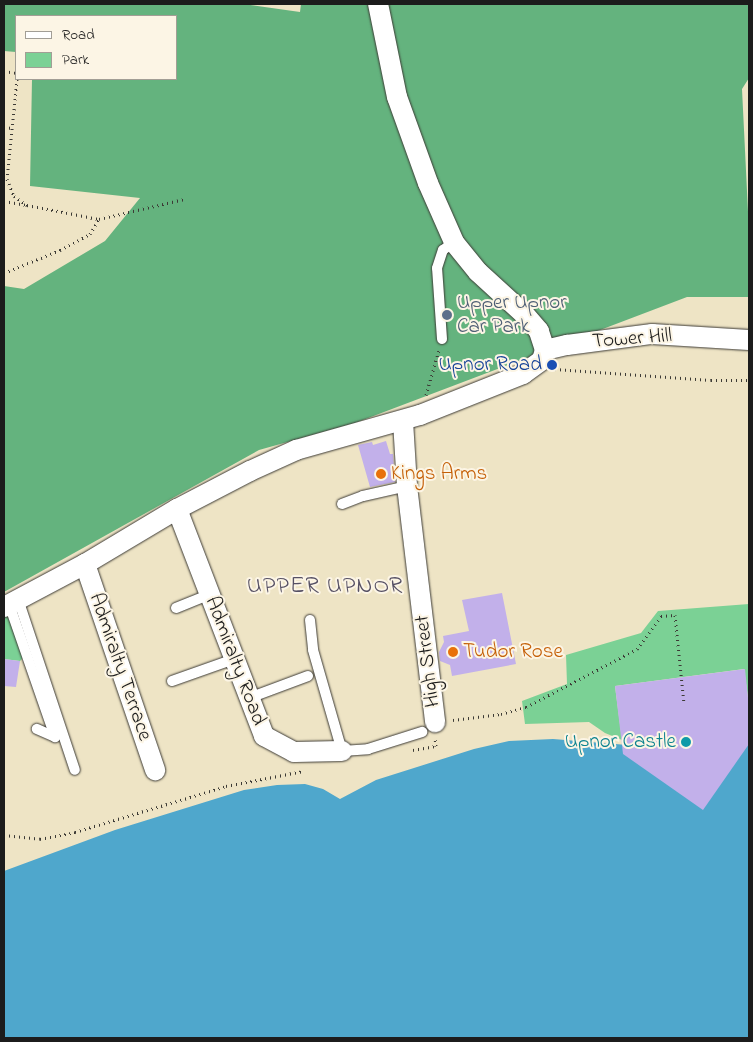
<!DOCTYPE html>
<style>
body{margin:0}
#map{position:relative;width:753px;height:1042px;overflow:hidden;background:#eee4c5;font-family:"Indie Flower",sans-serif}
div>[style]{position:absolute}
.green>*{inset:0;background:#7bd195}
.forest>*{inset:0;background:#64b37e}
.water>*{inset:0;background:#4fa7cc}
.building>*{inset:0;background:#c2b0ea}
.path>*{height:3px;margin-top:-1.5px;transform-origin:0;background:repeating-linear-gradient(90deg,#3c3a35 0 1px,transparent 0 5px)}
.roads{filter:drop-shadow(0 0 1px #3c3a35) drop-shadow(0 0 1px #3c3a35)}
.lane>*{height:10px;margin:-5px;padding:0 5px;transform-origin:5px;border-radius:5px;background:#fff}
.street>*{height:20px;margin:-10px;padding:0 10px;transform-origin:10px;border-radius:10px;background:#fff}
.dots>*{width:14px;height:14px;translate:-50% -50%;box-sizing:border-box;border:2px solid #fcf5e5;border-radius:50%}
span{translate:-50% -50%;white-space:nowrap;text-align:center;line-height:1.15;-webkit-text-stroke:4px #fcf5e5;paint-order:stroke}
.service-label{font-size:21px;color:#4e5e75}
.left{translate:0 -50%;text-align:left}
.street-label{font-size:21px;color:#1c1c1c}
.transit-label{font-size:21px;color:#164399}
.right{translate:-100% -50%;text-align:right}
.food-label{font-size:21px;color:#c56008}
.culture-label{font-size:21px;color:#0d838f}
.quarter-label{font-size:24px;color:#565064;letter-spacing:1px}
.frame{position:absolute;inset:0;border:5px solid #1c1c1c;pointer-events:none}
.legend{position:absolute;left:15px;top:15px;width:162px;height:65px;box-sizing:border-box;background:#fcf5e5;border:1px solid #a29e95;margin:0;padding:6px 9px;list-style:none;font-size:15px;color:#1c1c1c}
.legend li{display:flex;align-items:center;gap:10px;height:25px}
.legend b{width:25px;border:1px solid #a29e95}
</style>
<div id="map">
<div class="green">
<div style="clip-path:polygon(749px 604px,749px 705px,744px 669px,615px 686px,622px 740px,605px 733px,589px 722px,525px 724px,522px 701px,567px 684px,566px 655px,641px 633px,658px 611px)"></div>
<div style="clip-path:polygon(4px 614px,11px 616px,23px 658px,20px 661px,4px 659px)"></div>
</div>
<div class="forest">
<div style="clip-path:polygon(4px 4px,243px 4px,300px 12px,301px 4px,749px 4px,749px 78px,742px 89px,749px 232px,749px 297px,687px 297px,355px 423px,259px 450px,4px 592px,4px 286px,24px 289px,105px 241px,140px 198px,30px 186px,32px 79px,176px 79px,176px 16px,16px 16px,16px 52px,4px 51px)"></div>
</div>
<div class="water">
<div style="clip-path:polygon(749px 724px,749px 1038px,4px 1038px,4px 871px,115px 830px,244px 790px,277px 785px,305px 784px,323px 789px,340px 799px,376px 780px,474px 749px,509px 741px,553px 739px,640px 746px)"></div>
</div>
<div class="building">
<div style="clip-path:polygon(386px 441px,390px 454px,393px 454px,395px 482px,370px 487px,358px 445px,372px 442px,373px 445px)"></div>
<div style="clip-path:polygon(502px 593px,516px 664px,452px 676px,450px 665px,440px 661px,439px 652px,444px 642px,443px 636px,469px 631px,462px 600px)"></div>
<div style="clip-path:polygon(4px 659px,20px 661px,16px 687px,4px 686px)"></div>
<div style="clip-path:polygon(745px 669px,749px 707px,749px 744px,703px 810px,623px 754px,615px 686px)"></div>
</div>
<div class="path">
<div style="left:4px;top:71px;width:12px;rotate:9deg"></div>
<div style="left:17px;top:79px;width:100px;rotate:95.7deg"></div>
<div style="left:7px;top:179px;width:18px;rotate:68deg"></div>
<div style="left:14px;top:196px;width:16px;rotate:35deg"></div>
<div style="left:27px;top:205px;width:73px;rotate:11deg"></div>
<div style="left:4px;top:127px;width:8px;rotate:7deg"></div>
<div style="left:4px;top:201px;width:23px;rotate:10deg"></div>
<div style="left:4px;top:273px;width:61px;rotate:-22.3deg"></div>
<div style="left:60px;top:250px;width:34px;rotate:-28deg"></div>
<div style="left:90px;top:234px;width:17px;rotate:-59deg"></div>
<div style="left:99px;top:219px;width:88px;rotate:-13.1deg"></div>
<div style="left:555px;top:369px;width:156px;rotate:4deg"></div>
<div style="left:711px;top:380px;width:38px"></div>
<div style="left:426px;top:395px;width:47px;rotate:-73.9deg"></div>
<div style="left:453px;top:720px;width:48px;rotate:-7.1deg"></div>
<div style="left:501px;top:714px;width:26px;rotate:-16deg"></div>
<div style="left:526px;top:707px;width:125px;rotate:-27.6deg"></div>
<div style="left:637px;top:649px;width:41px;rotate:-54deg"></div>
<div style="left:661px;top:616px;width:14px;rotate:-4deg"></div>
<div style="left:675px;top:615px;width:88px;rotate:84.2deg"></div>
<div style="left:413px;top:750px;width:23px;rotate:-10deg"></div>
<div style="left:436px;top:746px;width:8px;rotate:-97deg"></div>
<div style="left:4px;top:835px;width:36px;rotate:6deg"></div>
<div style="left:40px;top:839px;width:36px;rotate:-11deg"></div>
<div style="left:75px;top:832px;width:158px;rotate:-16.9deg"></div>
<div style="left:226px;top:786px;width:79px;rotate:-10.9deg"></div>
</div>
<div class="roads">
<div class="lane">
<div style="left:442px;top:339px;width:71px;rotate:-94deg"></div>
<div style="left:437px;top:268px;width:19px;rotate:-72deg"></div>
<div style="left:443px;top:250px;width:14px;rotate:-36deg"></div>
<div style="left:342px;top:504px;width:22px;rotate:-21deg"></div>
<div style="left:363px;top:496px;width:45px;rotate:-12.8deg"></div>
<div style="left:18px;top:599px;width:180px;rotate:71.6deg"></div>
<div style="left:9px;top:604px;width:141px;rotate:70.9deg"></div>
<div style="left:55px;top:737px;width:20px;rotate:-156deg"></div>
<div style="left:176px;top:608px;width:37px;rotate:-22deg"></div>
<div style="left:310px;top:620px;width:30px;rotate:84deg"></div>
<div style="left:313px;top:650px;width:105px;rotate:74deg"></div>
<div style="left:342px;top:751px;width:26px;rotate:-4deg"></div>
<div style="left:368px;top:749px;width:57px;rotate:-17.5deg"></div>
<div style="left:172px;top:681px;width:66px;rotate:-19.5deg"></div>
<div style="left:249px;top:698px;width:63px;rotate:-20.4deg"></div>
</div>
<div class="street">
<div style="left:545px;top:350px;width:23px;rotate:-13deg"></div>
<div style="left:567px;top:345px;width:86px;rotate:-7.4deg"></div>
<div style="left:652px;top:334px;width:97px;rotate:3.5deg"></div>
<div style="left:403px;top:421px;width:65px;rotate:86.5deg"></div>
<div style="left:407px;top:486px;width:238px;rotate:83.2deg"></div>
<div style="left:177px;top:509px;width:243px;rotate:69deg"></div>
<div style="left:264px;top:736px;width:34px;rotate:28deg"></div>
<div style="left:294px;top:752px;width:48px;rotate:-1.2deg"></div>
<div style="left:85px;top:564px;width:218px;rotate:71.2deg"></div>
<div style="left:4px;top:607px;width:92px;rotate:-28deg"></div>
<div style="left:85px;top:564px;width:107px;rotate:-30.9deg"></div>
<div style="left:177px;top:509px;width:82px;rotate:-27.5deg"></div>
<div style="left:250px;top:471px;width:51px;rotate:-24.5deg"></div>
<div style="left:296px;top:450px;width:129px;rotate:-15.8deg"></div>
<div style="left:420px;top:415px;width:111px;rotate:-21.7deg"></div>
<div style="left:523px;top:374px;width:24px;rotate:-36deg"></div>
<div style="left:542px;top:360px;width:10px;rotate:-73deg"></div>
<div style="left:545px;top:350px;width:20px;rotate:-108deg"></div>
<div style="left:539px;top:331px;width:23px;rotate:-131deg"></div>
<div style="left:524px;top:314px;width:62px;rotate:-137.6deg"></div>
<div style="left:478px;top:272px;width:38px;rotate:-129deg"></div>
<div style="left:454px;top:242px;width:64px;rotate:-113.8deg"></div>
<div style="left:428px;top:183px;width:91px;rotate:-109.8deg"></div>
<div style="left:397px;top:97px;width:95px;rotate:-101.5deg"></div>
</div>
</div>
<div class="dots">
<div style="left:447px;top:315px;background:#5c6f8a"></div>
<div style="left:552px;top:365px;background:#1a4fb4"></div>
<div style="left:381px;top:474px;background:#e8710a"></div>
<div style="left:453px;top:652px;background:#e8710a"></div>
<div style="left:686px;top:742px;background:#0f9aa8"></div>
</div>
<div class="service-label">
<span class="left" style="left:457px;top:315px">Upper Upnor<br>Car Park</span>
</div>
<div class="street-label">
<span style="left:632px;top:339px;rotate:-4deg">Tower Hill</span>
<span style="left:235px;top:661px;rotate:69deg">Admiralty Road</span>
<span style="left:428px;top:661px;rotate:-97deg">High Street</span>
<span style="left:120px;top:667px;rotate:71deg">Admiralty Terrace</span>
</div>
<div class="transit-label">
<span class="right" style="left:542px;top:365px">Upnor Road</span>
</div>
<div class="food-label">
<span class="left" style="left:391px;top:474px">Kings Arms</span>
<span class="left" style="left:463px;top:652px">Tudor Rose</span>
</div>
<div class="culture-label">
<span class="right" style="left:676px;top:742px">Upnor Castle</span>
</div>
<div class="quarter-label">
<span style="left:325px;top:587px">UPPER UPNOR</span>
</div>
<div class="frame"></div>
<ul class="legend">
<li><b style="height:6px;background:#fff"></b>Road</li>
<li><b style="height:14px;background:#7bd195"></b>Park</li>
</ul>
</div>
